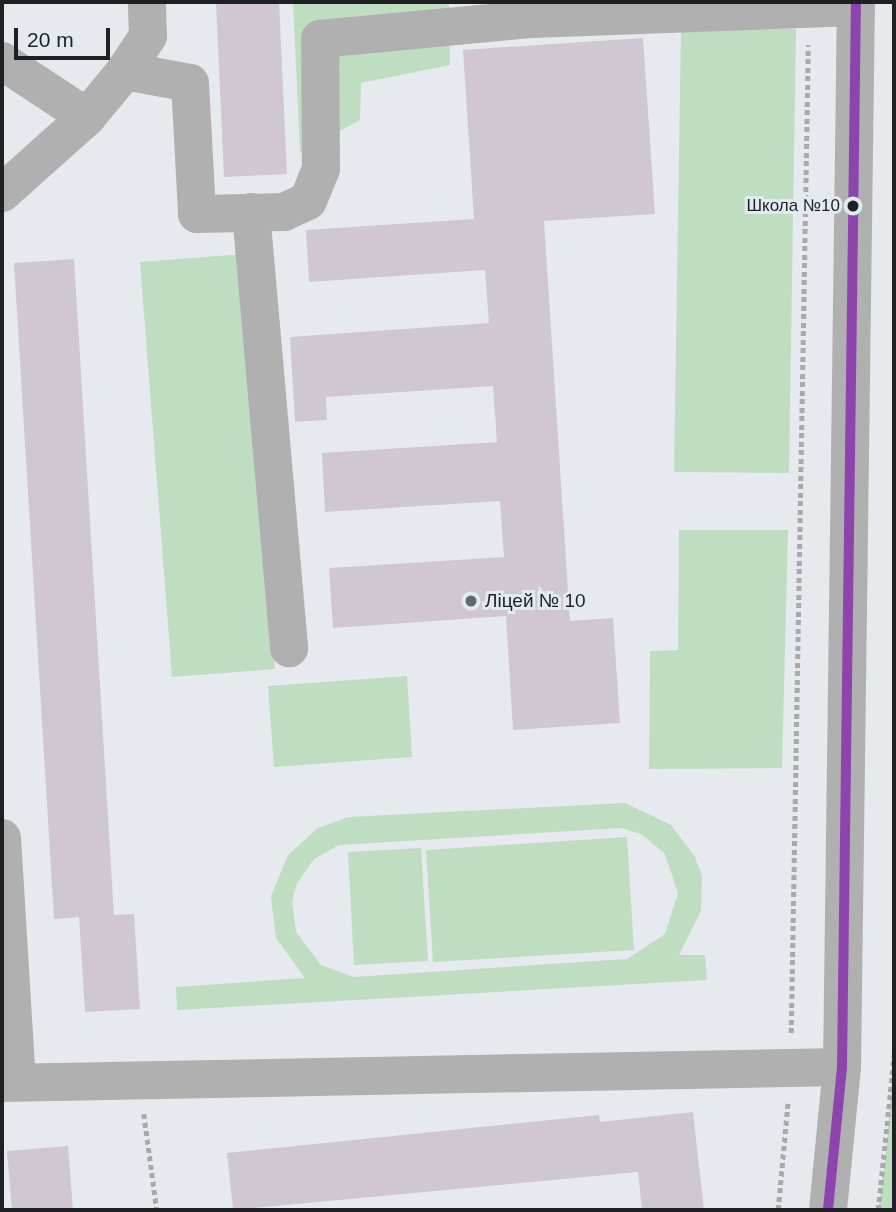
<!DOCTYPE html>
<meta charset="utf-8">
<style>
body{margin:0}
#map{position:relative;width:896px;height:1212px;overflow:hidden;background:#e6eaee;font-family:Helvetica,sans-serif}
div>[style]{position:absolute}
.green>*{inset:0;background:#beddc1}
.building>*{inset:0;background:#d0c7d2}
.path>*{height:4.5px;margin-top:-2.25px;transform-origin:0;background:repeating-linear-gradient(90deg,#a9a9aa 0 5px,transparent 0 8.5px)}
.minor>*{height:38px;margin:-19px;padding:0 19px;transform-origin:19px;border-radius:19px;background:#b1b0b0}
.bus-1>*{height:10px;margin:-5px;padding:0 5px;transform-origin:5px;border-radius:5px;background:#8e44ad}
.dots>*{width:19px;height:19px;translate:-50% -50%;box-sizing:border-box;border:4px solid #e2eaf2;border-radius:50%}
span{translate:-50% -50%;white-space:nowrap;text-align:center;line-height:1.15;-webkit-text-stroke:6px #e2eaf2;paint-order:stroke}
.bus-label{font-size:17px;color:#1e2124}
.right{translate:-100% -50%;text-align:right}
.poi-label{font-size:19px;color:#1e2124}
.left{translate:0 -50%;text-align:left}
.frame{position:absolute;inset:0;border:4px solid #1e2124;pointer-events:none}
.scale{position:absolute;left:14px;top:28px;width:96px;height:32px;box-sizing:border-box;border:4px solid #1e2124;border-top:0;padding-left:9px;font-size:21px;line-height:24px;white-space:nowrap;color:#1e2124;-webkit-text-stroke:5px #e2eaf2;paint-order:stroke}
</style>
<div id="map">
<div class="green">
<div style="clip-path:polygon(293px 2px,449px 2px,450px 65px,361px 83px,360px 120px,300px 153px)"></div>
<div style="clip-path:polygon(681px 28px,796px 29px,789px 473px,674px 472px)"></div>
<div style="clip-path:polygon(244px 254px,275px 669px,172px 677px,140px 262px)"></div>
<div style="clip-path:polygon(679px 530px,788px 530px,782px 768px,649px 769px,650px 651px,678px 650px)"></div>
<div style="clip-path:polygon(407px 676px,412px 757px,274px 767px,268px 686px)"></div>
<div style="clip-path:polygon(evenodd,625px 803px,671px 825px,695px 857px,702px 876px,701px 911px,679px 955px,705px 955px,707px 980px,177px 1010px,176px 987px,305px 978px,276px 938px,271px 896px,288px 855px,318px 828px,349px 817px,625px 803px,621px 828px,641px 834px,665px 854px,678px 893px,665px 934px,627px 959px,354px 977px,321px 965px,296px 932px,292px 901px,297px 883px,314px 859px,339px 845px,621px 828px)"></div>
<div style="clip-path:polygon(627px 837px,634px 950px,433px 962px,426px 850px)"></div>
<div style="clip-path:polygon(421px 848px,428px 961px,354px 965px,348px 852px)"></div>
<div style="clip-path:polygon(894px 1054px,894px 1210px,878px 1210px,886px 1153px)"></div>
</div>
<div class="building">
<div style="clip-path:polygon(216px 2px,279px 2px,287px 174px,224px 177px)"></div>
<div style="clip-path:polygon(643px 38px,655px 214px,544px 221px,570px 621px,613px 618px,620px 723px,513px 730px,506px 616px,333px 628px,329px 568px,504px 557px,500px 501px,325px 512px,322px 453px,497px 442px,493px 386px,326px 397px,327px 420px,295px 422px,290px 337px,489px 323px,485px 270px,309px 282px,306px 230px,474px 219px,463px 50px)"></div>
<div style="clip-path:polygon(74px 259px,114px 915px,134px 914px,140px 1009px,85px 1012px,79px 917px,54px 919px,14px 263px)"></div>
<div style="clip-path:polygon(693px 1112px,704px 1210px,642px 1210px,638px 1172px,233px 1210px,227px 1153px,599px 1115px,600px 1122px)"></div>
<div style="clip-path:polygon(68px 1146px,73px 1210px,12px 1210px,7px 1151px)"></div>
</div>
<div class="path">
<div style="left:791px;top:1033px;width:988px;rotate:-89.01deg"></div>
<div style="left:144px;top:1114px;width:97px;rotate:82.3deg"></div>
<div style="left:778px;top:1210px;width:109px;rotate:-84.8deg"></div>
<div style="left:878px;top:1210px;width:157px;rotate:-84.1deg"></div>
</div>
<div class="minor">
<div style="left:2px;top:61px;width:102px;rotate:33.4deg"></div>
<div style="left:125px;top:71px;width:66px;rotate:10.5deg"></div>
<div style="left:190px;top:83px;width:131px;rotate:86.9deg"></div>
<div style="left:197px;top:214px;width:87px;rotate:-1.3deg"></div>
<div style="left:284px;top:212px;width:26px;rotate:-25deg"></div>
<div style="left:308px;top:201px;width:35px;rotate:-68deg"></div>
<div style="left:321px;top:169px;width:130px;rotate:-90.4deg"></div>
<div style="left:320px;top:39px;width:213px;rotate:-5.4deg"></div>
<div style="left:532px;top:19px;width:324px;rotate:-2.1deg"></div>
<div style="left:2px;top:193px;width:114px;rotate:-41.8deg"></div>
<div style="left:87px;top:117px;width:60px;rotate:-50.4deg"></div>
<div style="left:125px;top:71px;width:42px;rotate:-56.7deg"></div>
<div style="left:148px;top:36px;width:34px;rotate:-92deg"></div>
<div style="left:251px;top:212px;width:438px;rotate:85deg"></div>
<div style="left:2px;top:838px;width:244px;rotate:86.5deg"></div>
<div style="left:2px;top:1083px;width:840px;rotate:-1.09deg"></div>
<div style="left:828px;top:1210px;width:144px;rotate:-84.4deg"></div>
<div style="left:842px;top:1067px;width:1065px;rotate:-89.25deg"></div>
</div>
<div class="bus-1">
<div style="left:828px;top:1210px;width:144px;rotate:-84.4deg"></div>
<div style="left:842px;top:1067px;width:1065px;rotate:-89.25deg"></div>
</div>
<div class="dots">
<div style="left:853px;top:206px;background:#1e2124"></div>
<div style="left:471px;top:601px;background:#64676b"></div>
</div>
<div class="bus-label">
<span class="right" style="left:840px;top:206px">Школа №10</span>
</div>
<div class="poi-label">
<span class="left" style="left:485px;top:601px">Ліцей № 10</span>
</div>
<div class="frame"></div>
<div class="scale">20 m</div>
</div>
